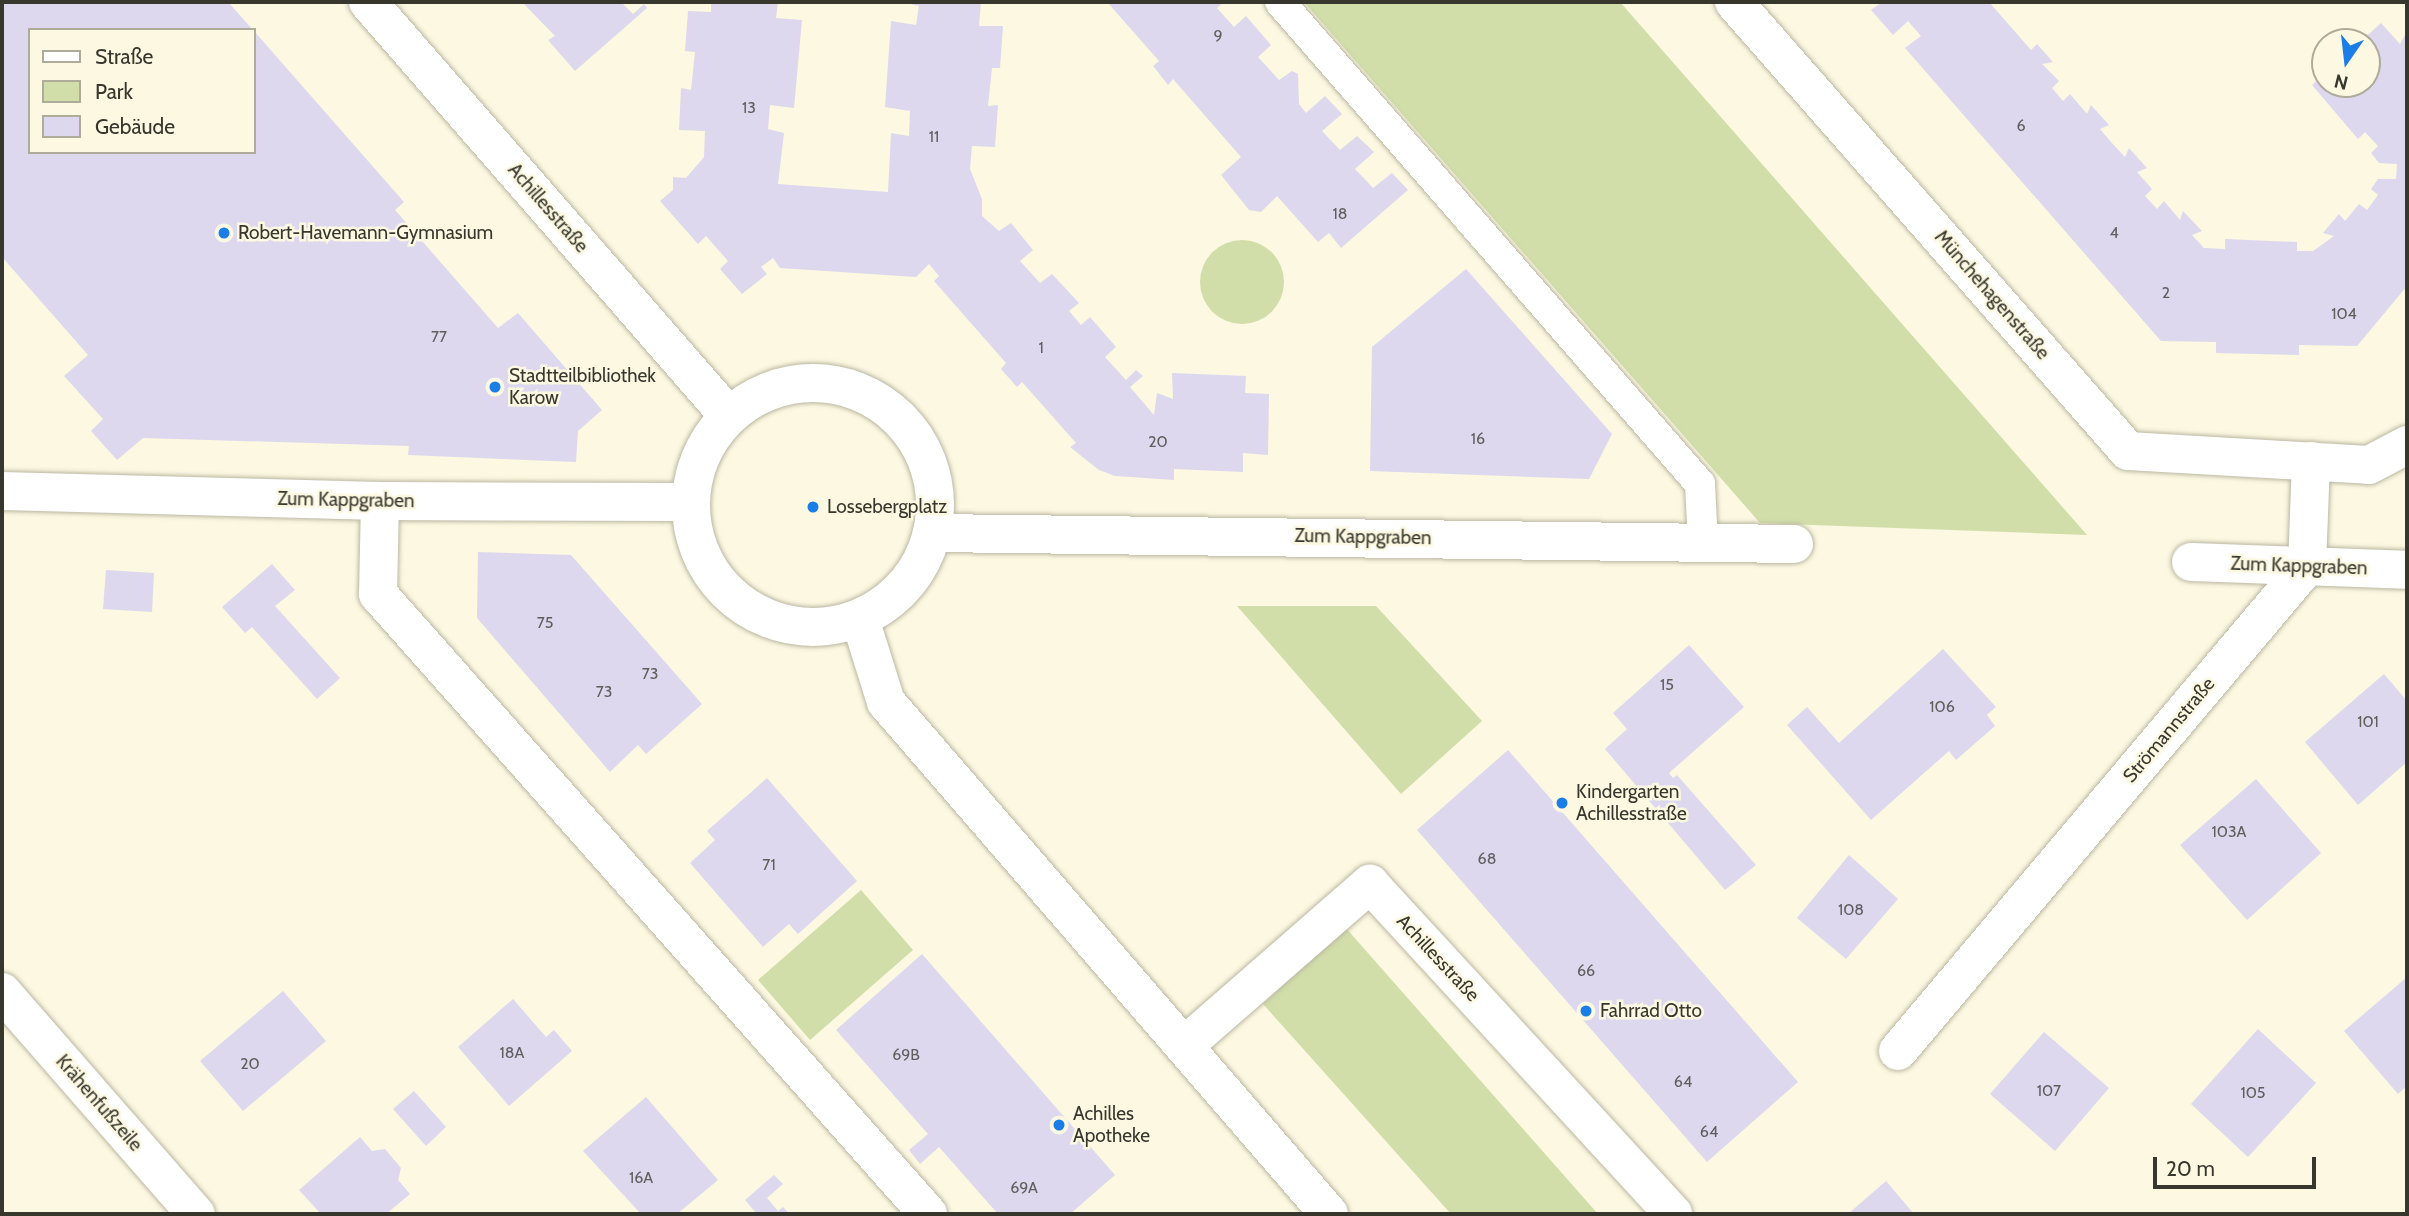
<!DOCTYPE html>
<meta charset="utf-8">
<style>
body{margin:0}
#map{position:relative;width:2409px;height:1216px;overflow:hidden;background:#fcf8e1;font-family:Cabin,sans-serif}
div>[style]{position:absolute}
.green>*{inset:0;background:#d1dea9}
.round{border-radius:50%}
.building>*{inset:0;background:#ddd8ee}
.roads{filter:drop-shadow(0 0 2px #bbb7a2) drop-shadow(0 0 2px #bbb7a2)}
.lane>*{height:30px;margin:-15px;padding:0 15px;transform-origin:15px;border-radius:15px;background:#fff}
.street>*{height:38px;margin:-19px;padding:0 19px;transform-origin:19px;border-radius:19px;background:#fff}
.secondary>*{height:38px;margin:-19px;padding:0 19px;transform-origin:19px;border-radius:19px;background:#fff}
.secondary>.ring{margin:-19px;padding:0;box-sizing:content-box;background:none;border:38px solid #fff;border-radius:50%}
.dots>*{width:19px;height:19px;translate:-50% -50%;box-sizing:border-box;border:4px solid #fcf8e1;border-radius:50%}
span{translate:-50% -50%;white-space:nowrap;text-align:center;line-height:1.15;-webkit-text-stroke:5px #fcf8e1;paint-order:stroke}
.number-label{font-size:16px;color:#615f5e}
.number-label span{-webkit-text-stroke-width:0}
.street-label{font-size:19px;color:#38372e}
.poi-label{font-size:19px;color:#38372e}
.left{translate:0 -50%;text-align:left}
.frame{position:absolute;inset:0;border:4px solid #38372e;pointer-events:none}
.legend{position:absolute;left:28px;top:28px;width:228px;height:126px;box-sizing:border-box;background:#fcf8e1;border:2px solid #aeab99;margin:0;padding:9px 12px;list-style:none;font-size:21px;color:#38372e}
.legend li{display:flex;align-items:center;gap:14px;height:35px}
.legend b{width:35px;border:2px solid #aeab99}
.north{position:absolute;left:2311px;top:28px;width:70px;height:70px;box-sizing:border-box;background:#fcf8e1;border:2px solid #aeab99;border-radius:50%;rotate:194deg;font-size:19px;font-weight:700;line-height:28px;text-align:center;color:#38372e}
.north::after{content:'';display:block;margin:auto;width:24px;height:32px;background:#1b7ee7;clip-path:polygon(50% 0,100% 100%,50% 72%,0 100%)}
.scale{position:absolute;left:2153px;top:1157px;width:163px;height:32px;box-sizing:border-box;border:4px solid #38372e;border-top:0;padding-left:9px;font-size:21px;line-height:24px;white-space:nowrap;color:#38372e;-webkit-text-stroke:5px #fcf8e1;paint-order:stroke}
</style>
<div id="map">
<div class="green">
<div style="clip-path:polygon(1304px 2px,1620px 2px,2087px 535px,1760px 523px)"></div>
<div class="round" style="left:1200px;top:240px;width:84px;height:84px"></div>
<div style="clip-path:polygon(1237px 606px,1376px 606px,1482px 721px,1401px 794px)"></div>
<div style="clip-path:polygon(861px 890px,913px 950px,810px 1040px,758px 980px)"></div>
<div style="clip-path:polygon(1345px 927px,1598px 1214px,1451px 1214px,1263px 1004px)"></div>
</div>
<div class="building">
<div style="clip-path:polygon(2px 2px,228px 2px,253px 30px,30px 30px,30px 152px,254px 152px,254px 31px,404px 202px,395px 210px,498px 328px,518px 313px,602px 410px,578px 431px,576px 462px,408px 455px,409px 446px,143px 438px,117px 460px,91px 431px,103px 419px,64px 376px,88px 355px,2px 257px)"></div>
<div style="clip-path:polygon(522px 2px,621px 2px,633px 14px,644px 4px,647px 8px,575px 71px,548px 40px,555px 36px)"></div>
<div style="clip-path:polygon(711px 2px,778px 2px,776px 18px,802px 20px,794px 108px,770px 105px,768px 129px,784px 133px,778px 184px,888px 192px,891px 133px,909px 136px,910px 111px,885px 107px,891px 21px,916px 25px,919px 6px,902px 2px,981px 2px,979px 26px,1003px 26px,1000px 68px,992px 68px,988px 106px,998px 105px,995px 147px,972px 146px,970px 169px,982px 199px,982px 216px,999px 231px,1011px 223px,1033px 250px,1020px 261px,1040px 283px,1052px 274px,1079px 303px,1069px 311px,1081px 325px,1090px 317px,1116px 347px,1105px 357px,1126px 380px,1136px 370px,1143px 376px,1130px 387px,1154px 415px,1157px 393px,1173px 399px,1172px 373px,1246px 376px,1245px 393px,1269px 394px,1268px 455px,1243px 453px,1243px 472px,1174px 469px,1174px 480px,1115px 476px,1099px 470px,1070px 447px,1076px 443px,1022px 382px,1017px 387px,1001px 369px,1006px 363px,934px 281px,939px 276px,929px 264px,916px 277px,780px 268px,773px 258px,761px 267px,767px 274px,742px 294px,720px 269px,728px 261px,706px 236px,698px 244px,660px 201px,673px 190px,673px 177px,686px 178px,704px 157px,705px 131px,679px 130px,681px 88px,691px 90px,695px 52px,685px 51px,688px 11px,711px 12px)"></div>
<div style="clip-path:polygon(1107px 2px,1224px 2px,1217px 8px,1234px 27px,1246px 16px,1271px 45px,1258px 57px,1279px 80px,1292px 71px,1298px 74px,1299px 104px,1306px 113px,1325px 96px,1342px 114px,1322px 131px,1340px 150px,1357px 136px,1374px 152px,1355px 169px,1373px 188px,1392px 173px,1408px 190px,1341px 248px,1329px 233px,1318px 242px,1277px 196px,1261px 212px,1249px 210px,1221px 175px,1241px 157px,1173px 79px,1168px 85px,1153px 66px,1159px 61px)"></div>
<div style="clip-path:polygon(1882px 2px,1989px 2px,2031px 50px,2037px 44px,2053px 62px,2042px 64px,2059px 81px,2052px 88px,2063px 101px,2070px 94px,2087px 114px,2091px 105px,2109px 125px,2100px 129px,2111px 142px,2125px 157px,2129px 148px,2147px 168px,2137px 172px,2152px 189px,2145px 196px,2157px 209px,2164px 201px,2180px 220px,2183px 211px,2202px 231px,2192px 235px,2204px 248px,2225px 249px,2225px 239px,2297px 242px,2297px 251px,2313px 251px,2334px 236px,2323px 233px,2339px 214px,2345px 221px,2359px 204px,2367px 210px,2378px 195px,2371px 189px,2378px 179px,2396px 179px,2397px 164px,2379px 163px,2371px 153px,2378px 146px,2365px 132px,2358px 139px,2312px 85px,2325px 73px,2325px 84px,2367px 84px,2367px 42px,2360px 42px,2381px 23px,2400px 44px,2405px 35px,2407px 286px,2357px 346px,2299px 345px,2299px 355px,2216px 353px,2216px 342px,2161px 341px,1905px 48px,1921px 36px,1908px 21px,1893px 35px,1871px 10px)"></div>
<div style="clip-path:polygon(1466px 269px,1612px 434px,1589px 479px,1370px 471px,1372px 347px)"></div>
<div style="clip-path:polygon(478px 552px,571px 555px,702px 704px,646px 754px,638px 745px,610px 772px,477px 618px)"></div>
<div style="clip-path:polygon(272px 564px,295px 590px,275px 606px,340px 678px,317px 699px,252px 627px,245px 633px,222px 607px)"></div>
<div style="clip-path:polygon(106px 570px,154px 573px,152px 612px,103px 609px)"></div>
<div style="clip-path:polygon(1689px 645px,1744px 707px,1669px 773px,1673px 778px,1677px 775px,1756px 865px,1725px 890px,1605px 749px,1627px 729px,1613px 713px)"></div>
<div style="clip-path:polygon(1943px 649px,1996px 707px,1987px 715px,1995px 726px,1956px 760px,1949px 751px,1871px 820px,1787px 725px,1807px 707px,1839px 743px)"></div>
<div style="clip-path:polygon(2384px 674px,2407px 701px,2407px 762px,2358px 805px,2305px 742px)"></div>
<div style="clip-path:polygon(1508px 750px,1798px 1082px,1707px 1162px,1417px 830px)"></div>
<div style="clip-path:polygon(767px 778px,857px 881px,798px 934px,789px 924px,763px 947px,690px 863px,715px 840px,707px 831px)"></div>
<div style="clip-path:polygon(2256px 779px,2321px 853px,2247px 920px,2180px 845px)"></div>
<div style="clip-path:polygon(1849px 855px,1898px 899px,1846px 959px,1797px 918px)"></div>
<div style="clip-path:polygon(922px 954px,1115px 1175px,1070px 1214px,998px 1214px,939px 1147px,920px 1164px,909px 1150px,928px 1134px,836px 1030px)"></div>
<div style="clip-path:polygon(2407px 977px,2407px 1086px,2398px 1094px,2344px 1031px)"></div>
<div style="clip-path:polygon(283px 991px,326px 1041px,243px 1111px,200px 1061px)"></div>
<div style="clip-path:polygon(513px 999px,546px 1037px,554px 1030px,572px 1051px,509px 1106px,458px 1047px)"></div>
<div style="clip-path:polygon(2258px 1029px,2316px 1083px,2248px 1157px,2191px 1104px)"></div>
<div style="clip-path:polygon(2044px 1032px,2109px 1088px,2055px 1151px,1990px 1094px)"></div>
<div style="clip-path:polygon(414px 1091px,446px 1127px,426px 1146px,393px 1109px)"></div>
<div style="clip-path:polygon(646px 1097px,718px 1180px,677px 1214px,641px 1214px,583px 1151px)"></div>
<div style="clip-path:polygon(360px 1137px,372px 1151px,385px 1149px,401px 1168px,398px 1180px,410px 1194px,386px 1214px,321px 1214px,299px 1190px)"></div>
<div style="clip-path:polygon(774px 1175px,783px 1184px,767px 1198px,778px 1211px,783px 1207px,790px 1214px,757px 1214px,745px 1200px)"></div>
<div style="clip-path:polygon(1886px 1181px,1914px 1214px,1848px 1214px)"></div>
</div>
<div class="roads">
<div class="lane">
<div style="left:1280px;top:2px;width:639px;rotate:48.93deg"></div>
<div style="left:1700px;top:484px;width:59px;rotate:87.1deg"></div>
</div>
<div class="street">
<div style="left:1734px;top:2px;width:597px;rotate:48.73deg"></div>
<div style="left:2128px;top:451px;width:241px;rotate:3.3deg"></div>
<div style="left:2369px;top:465px;width:43px;rotate:-27.8deg"></div>
<div style="left:2px;top:491px;width:378px;rotate:1.5deg"></div>
<div style="left:380px;top:501px;width:310px;rotate:0.2deg"></div>
<div style="left:380px;top:501px;width:93px;rotate:91.2deg"></div>
<div style="left:378px;top:594px;width:829px;rotate:48.42deg"></div>
<div style="left:933px;top:533px;width:861px;rotate:0.73deg"></div>
<div style="left:2191px;top:562px;width:216px;rotate:2.1deg"></div>
<div style="left:2px;top:992px;width:295px;rotate:48.9deg"></div>
<div style="left:1184px;top:1046px;width:247px;rotate:-41.1deg"></div>
<div style="left:1370px;top:884px;width:448px;rotate:47.4deg"></div>
<div style="left:1898px;top:1051px;width:634px;rotate:-49.86deg"></div>
<div style="left:2307px;top:566px;width:105px;rotate:-87.8deg"></div>
</div>
<div class="secondary">
<div style="left:368px;top:2px;width:546px;rotate:48.93deg"></div>
<div class="ring" style="left:691px;top:383px;width:206px;height:206px"></div>
<div style="left:860px;top:619px;width:87px;rotate:72.6deg"></div>
<div style="left:886px;top:702px;width:677px;rotate:49.13deg"></div>
</div>
</div>
<div class="dots">
<div style="left:224px;top:233px;background:#1b7ee7"></div>
<div style="left:495px;top:387px;background:#1b7ee7"></div>
<div style="left:813px;top:507px;background:#1b7ee7"></div>
<div style="left:1562px;top:803px;background:#1b7ee7"></div>
<div style="left:1586px;top:1011px;background:#1b7ee7"></div>
<div style="left:1059px;top:1125px;background:#1b7ee7"></div>
</div>
<div class="number-label">
<span style="left:1218px;top:36px">9</span>
<span style="left:749px;top:108px">13</span>
<span style="left:2021px;top:126px">6</span>
<span style="left:934px;top:137px">11</span>
<span style="left:1340px;top:214px">18</span>
<span style="left:2114px;top:233px">4</span>
<span style="left:2166px;top:293px">2</span>
<span style="left:2344px;top:314px">104</span>
<span style="left:439px;top:337px">77</span>
<span style="left:1041px;top:348px">1</span>
<span style="left:1478px;top:439px">16</span>
<span style="left:1158px;top:442px">20</span>
<span style="left:545px;top:623px">75</span>
<span style="left:650px;top:674px">73</span>
<span style="left:1667px;top:685px">15</span>
<span style="left:604px;top:692px">73</span>
<span style="left:1942px;top:707px">106</span>
<span style="left:2368px;top:722px">101</span>
<span style="left:2229px;top:832px">103A</span>
<span style="left:1487px;top:859px">68</span>
<span style="left:769px;top:865px">71</span>
<span style="left:1851px;top:910px">108</span>
<span style="left:1586px;top:971px">66</span>
<span style="left:512px;top:1053px">18A</span>
<span style="left:906px;top:1055px">69B</span>
<span style="left:250px;top:1064px">20</span>
<span style="left:1683px;top:1082px">64</span>
<span style="left:2049px;top:1091px">107</span>
<span style="left:2253px;top:1093px">105</span>
<span style="left:1709px;top:1132px">64</span>
<span style="left:641px;top:1178px">16A</span>
<span style="left:1024px;top:1188px">69A</span>
</div>
<div class="street-label">
<span style="left:548px;top:208px;rotate:49deg">Achillesstraße</span>
<span style="left:1992px;top:295px;rotate:49deg">Münchehagenstraße</span>
<span style="left:346px;top:500px;rotate:1deg">Zum Kappgraben</span>
<span style="left:1363px;top:537px;rotate:1deg">Zum Kappgraben</span>
<span style="left:2299px;top:566px;rotate:2deg">Zum Kappgraben</span>
<span style="left:2169px;top:730px;rotate:-50deg">Strömannstraße</span>
<span style="left:1438px;top:958px;rotate:47deg">Achillesstraße</span>
<span style="left:99px;top:1103px;rotate:49deg">Krähenfußzeile</span>
</div>
<div class="poi-label">
<span class="left" style="left:238px;top:233px">Robert-Havemann-Gymnasium</span>
<span class="left" style="left:509px;top:387px">Stadtteilbibliothek<br>Karow</span>
<span class="left" style="left:827px;top:507px">Lossebergplatz</span>
<span class="left" style="left:1576px;top:803px">Kindergarten<br>Achillesstraße</span>
<span class="left" style="left:1600px;top:1011px">Fahrrad Otto</span>
<span class="left" style="left:1073px;top:1125px">Achilles<br>Apotheke</span>
</div>
<div class="frame"></div>
<ul class="legend">
<li><b style="height:9px;background:#fff"></b>Straße</li>
<li><b style="height:19px;background:#d1dea9"></b>Park</li>
<li><b style="height:19px;background:#ddd8ee"></b>Gebäude</li>
</ul>
<div class="north">N</div>
<div class="scale">20 m</div>
</div>
